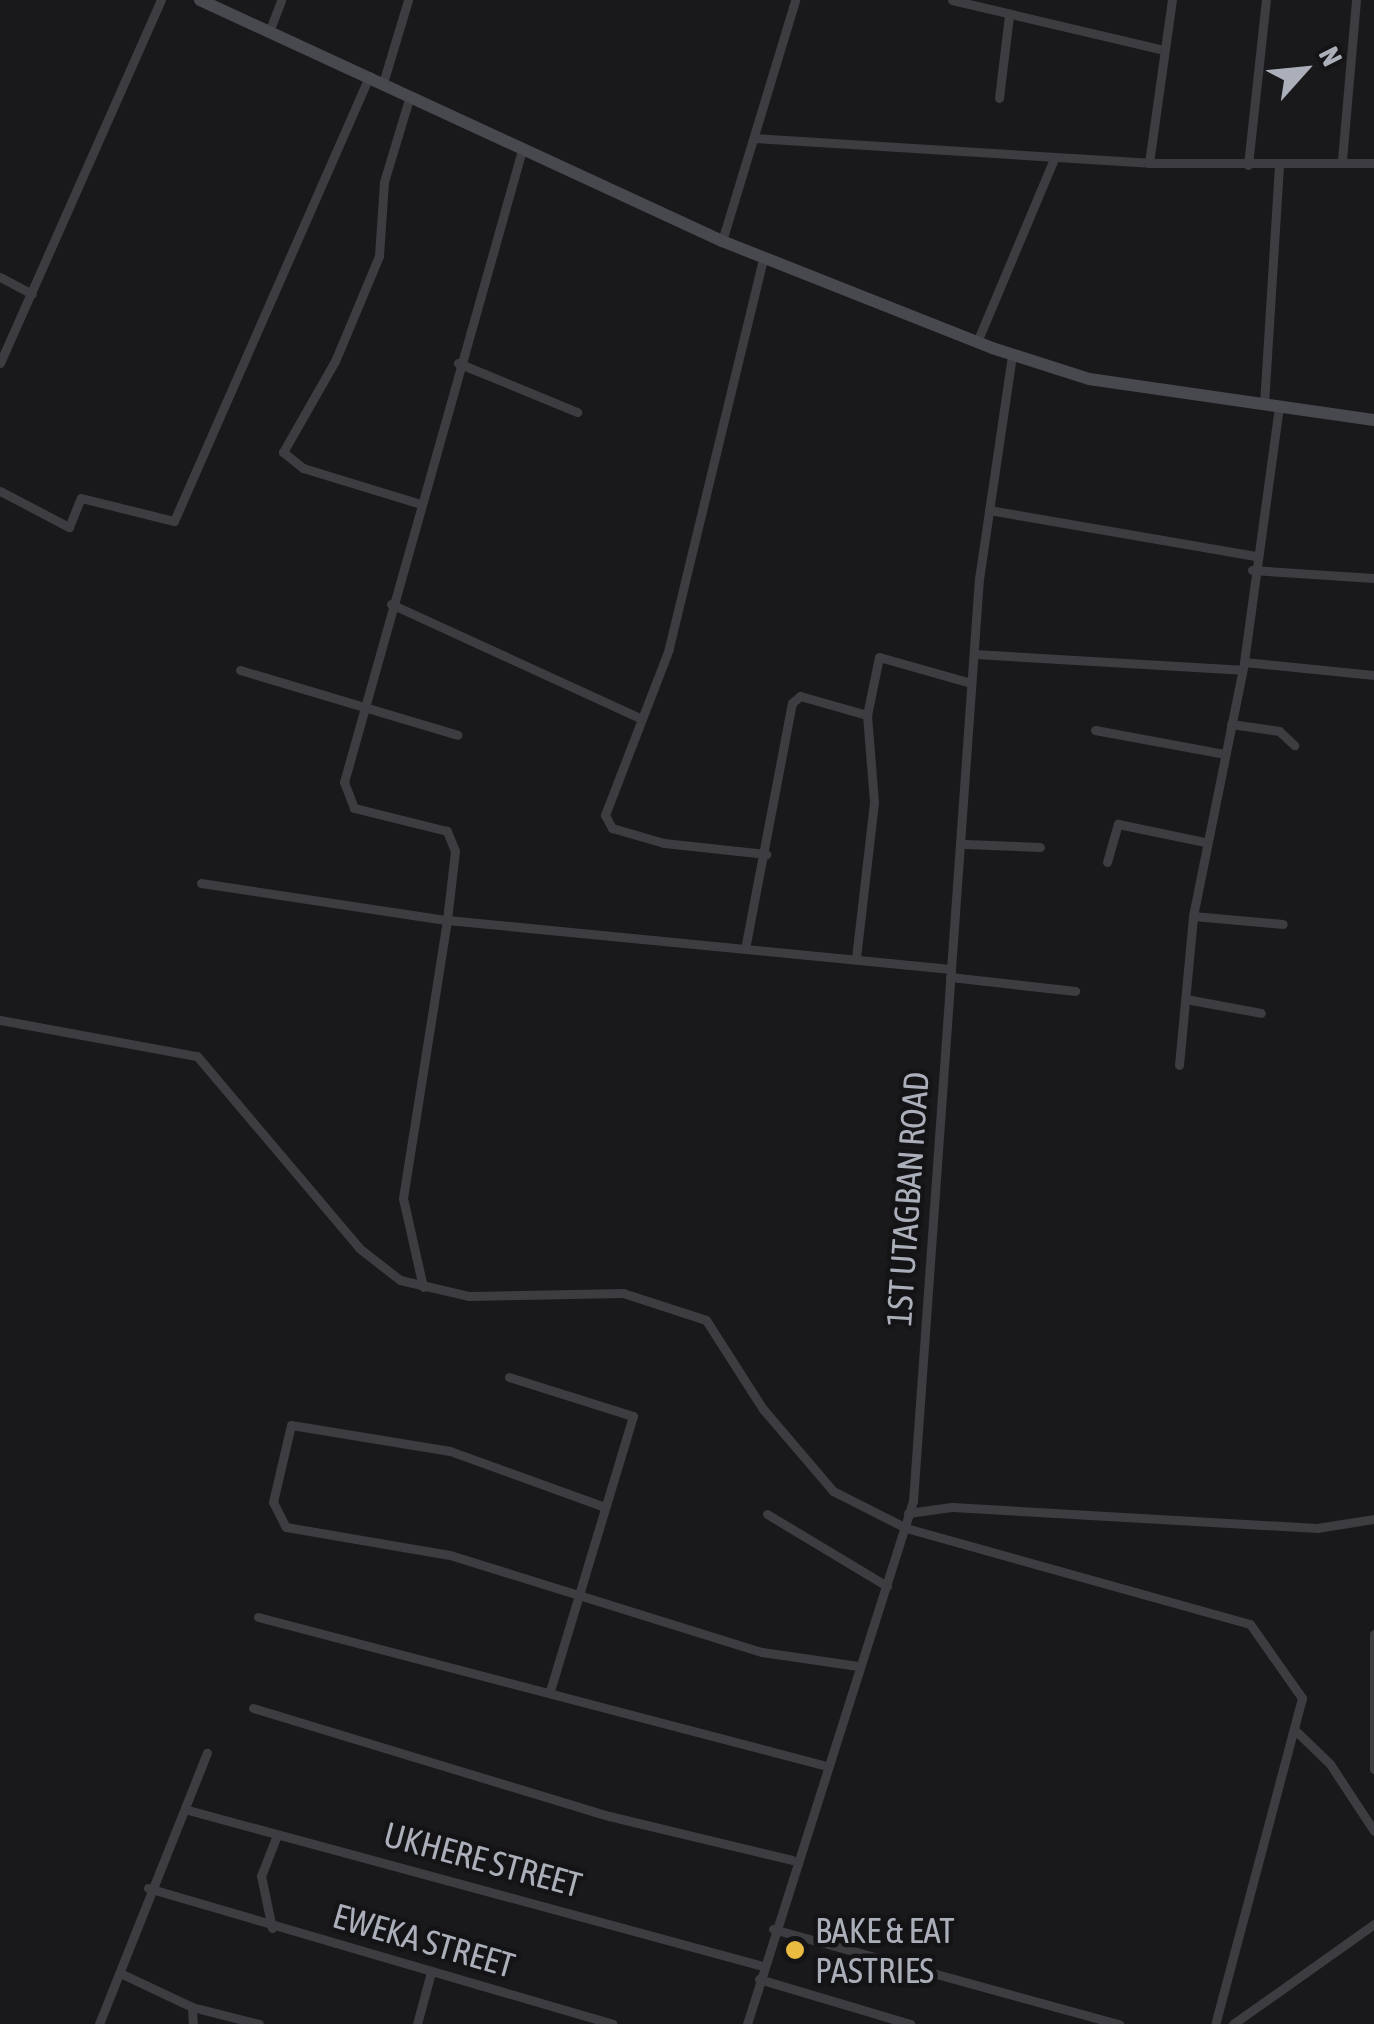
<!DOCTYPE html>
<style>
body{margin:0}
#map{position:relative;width:1374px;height:2024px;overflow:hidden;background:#19191b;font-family:"Asap Condensed",sans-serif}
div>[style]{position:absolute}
.minor>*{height:9px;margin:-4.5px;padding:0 4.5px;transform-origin:4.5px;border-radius:4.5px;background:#3c3c41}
.secondary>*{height:12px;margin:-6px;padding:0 6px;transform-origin:6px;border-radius:6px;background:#48494f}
.dots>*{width:28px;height:28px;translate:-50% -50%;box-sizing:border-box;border:5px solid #141316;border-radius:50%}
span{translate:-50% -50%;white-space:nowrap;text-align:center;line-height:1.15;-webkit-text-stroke:9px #141316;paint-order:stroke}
.street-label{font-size:35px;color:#abafba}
.poi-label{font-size:35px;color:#abafba}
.left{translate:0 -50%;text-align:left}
.north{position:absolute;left:1254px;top:20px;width:100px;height:100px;-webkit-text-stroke:8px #141316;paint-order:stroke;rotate:63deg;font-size:28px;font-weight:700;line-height:40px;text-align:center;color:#abafba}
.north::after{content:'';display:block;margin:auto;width:35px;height:45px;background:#abafba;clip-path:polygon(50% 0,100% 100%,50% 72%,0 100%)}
</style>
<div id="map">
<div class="minor">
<div style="left:952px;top:0;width:214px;rotate:13.3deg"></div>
<div style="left:269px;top:32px;width:34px;rotate:-69deg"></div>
<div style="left:383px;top:83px;width:87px;rotate:-73.2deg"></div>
<div style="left:999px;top:98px;width:84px;rotate:-83.1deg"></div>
<div style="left:409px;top:99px;width:87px;rotate:106.8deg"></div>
<div style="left:384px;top:182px;width:74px;rotate:93.9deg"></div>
<div style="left:379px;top:256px;width:114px;rotate:112.7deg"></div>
<div style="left:335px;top:361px;width:105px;rotate:119.7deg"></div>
<div style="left:283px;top:452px;width:26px;rotate:39deg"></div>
<div style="left:303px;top:468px;width:123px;rotate:17deg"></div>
<div style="left:754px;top:138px;width:396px;rotate:3.6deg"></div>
<div style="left:1149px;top:163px;width:225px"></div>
<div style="left:1342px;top:160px;width:161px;rotate:-85deg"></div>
<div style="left:1149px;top:163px;width:165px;rotate:-82deg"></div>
<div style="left:1248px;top:165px;width:166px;rotate:-83.8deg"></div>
<div style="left:722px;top:241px;width:252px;rotate:-73.1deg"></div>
<div style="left:763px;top:259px;width:401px;rotate:103.6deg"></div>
<div style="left:669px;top:649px;width:178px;rotate:111.1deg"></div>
<div style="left:605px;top:815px;width:15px;rotate:62deg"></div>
<div style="left:612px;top:828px;width:54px;rotate:16.1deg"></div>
<div style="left:664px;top:843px;width:103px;rotate:6.2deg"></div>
<div style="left:0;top:277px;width:36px;rotate:28deg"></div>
<div style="left:977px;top:342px;width:199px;rotate:-67.2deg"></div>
<div style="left:0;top:363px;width:397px;rotate:-66.1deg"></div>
<div style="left:458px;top:363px;width:129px;rotate:22.4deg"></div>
<div style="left:1264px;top:404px;width:241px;rotate:-86.4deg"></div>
<div style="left:0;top:491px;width:78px;rotate:27.6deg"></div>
<div style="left:69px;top:527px;width:31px;rotate:-68deg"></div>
<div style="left:81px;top:498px;width:96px;rotate:13.9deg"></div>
<div style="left:174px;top:521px;width:486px;rotate:-66.3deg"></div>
<div style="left:989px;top:510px;width:269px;rotate:9.8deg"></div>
<div style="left:1252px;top:570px;width:122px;rotate:3.8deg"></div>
<div style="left:391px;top:604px;width:274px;rotate:24.6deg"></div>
<div style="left:975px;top:654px;width:267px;rotate:3.4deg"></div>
<div style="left:1244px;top:662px;width:131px;rotate:5.7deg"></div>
<div style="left:240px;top:670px;width:227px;rotate:16.6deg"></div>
<div style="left:1231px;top:724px;width:49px;rotate:8.3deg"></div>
<div style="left:1279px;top:731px;width:21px;rotate:43deg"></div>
<div style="left:1095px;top:730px;width:131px;rotate:10.5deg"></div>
<div style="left:965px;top:844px;width:75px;rotate:2.3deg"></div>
<div style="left:1107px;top:862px;width:40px;rotate:-74deg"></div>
<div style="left:1118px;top:824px;width:89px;rotate:11.7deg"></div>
<div style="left:201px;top:883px;width:249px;rotate:8.6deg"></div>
<div style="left:447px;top:920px;width:69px;rotate:-83.4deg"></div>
<div style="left:455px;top:851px;width:22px;rotate:-112deg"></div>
<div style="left:447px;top:831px;width:96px;rotate:-166.1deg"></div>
<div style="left:354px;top:808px;width:28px;rotate:-111deg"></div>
<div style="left:344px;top:782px;width:657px;rotate:-74.27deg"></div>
<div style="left:1193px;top:916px;width:90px;rotate:5.1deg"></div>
<div style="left:745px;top:949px;width:250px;rotate:-79.2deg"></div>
<div style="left:792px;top:703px;width:11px;rotate:-41deg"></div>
<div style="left:800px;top:696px;width:70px;rotate:15.8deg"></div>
<div style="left:856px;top:958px;width:157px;rotate:-83.4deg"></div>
<div style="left:874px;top:802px;width:87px;rotate:-94.6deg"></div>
<div style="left:867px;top:715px;width:59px;rotate:-78.3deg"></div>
<div style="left:879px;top:657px;width:96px;rotate:15.8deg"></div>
<div style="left:950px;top:977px;width:126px;rotate:6.4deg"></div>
<div style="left:1191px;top:1000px;width:71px;rotate:10.5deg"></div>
<div style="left:0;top:1020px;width:200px;rotate:10.4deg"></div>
<div style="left:197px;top:1056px;width:251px;rotate:49.8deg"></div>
<div style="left:359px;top:1248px;width:52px;rotate:38deg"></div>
<div style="left:400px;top:1280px;width:70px;rotate:13.2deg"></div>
<div style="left:468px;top:1296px;width:155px;rotate:-1.1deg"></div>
<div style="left:623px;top:1293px;width:87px;rotate:18deg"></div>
<div style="left:706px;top:1320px;width:106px;rotate:57.4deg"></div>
<div style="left:763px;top:1409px;width:108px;rotate:49.5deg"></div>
<div style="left:833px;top:1491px;width:82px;rotate:26.9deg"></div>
<div style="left:906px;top:1528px;width:357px;rotate:15.6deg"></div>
<div style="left:1250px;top:1624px;width:90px;rotate:54.9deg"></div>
<div style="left:1302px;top:1698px;width:337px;rotate:104.9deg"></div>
<div style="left:1179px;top:1065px;width:150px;rotate:-84.6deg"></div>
<div style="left:1193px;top:916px;width:259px;rotate:-78.6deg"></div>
<div style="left:1244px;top:662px;width:258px;rotate:-82.2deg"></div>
<div style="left:423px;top:1287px;width:91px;rotate:-102.7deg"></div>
<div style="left:403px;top:1198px;width:281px;rotate:-81deg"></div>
<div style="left:447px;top:920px;width:506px;rotate:5.55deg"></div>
<div style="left:509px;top:1377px;width:130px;rotate:17.5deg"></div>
<div style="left:633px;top:1416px;width:287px;rotate:106.8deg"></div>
<div style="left:602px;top:1506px;width:162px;rotate:-160.1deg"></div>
<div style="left:450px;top:1451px;width:161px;rotate:-170.7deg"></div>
<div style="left:291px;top:1425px;width:79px;rotate:103.2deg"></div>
<div style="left:273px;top:1502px;width:28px;rotate:63deg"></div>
<div style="left:286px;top:1527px;width:166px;rotate:9.7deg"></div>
<div style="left:450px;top:1555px;width:327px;rotate:17.3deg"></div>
<div style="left:762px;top:1652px;width:97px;rotate:8.3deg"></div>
<div style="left:908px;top:1513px;width:44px;rotate:-7.8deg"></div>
<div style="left:952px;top:1507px;width:366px;rotate:3.3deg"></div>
<div style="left:1317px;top:1528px;width:58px;rotate:-9deg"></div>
<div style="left:767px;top:1514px;width:140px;rotate:31deg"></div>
<div style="left:258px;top:1617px;width:584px;rotate:14.68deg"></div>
<div style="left:1374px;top:1634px;width:135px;rotate:90deg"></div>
<div style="left:253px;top:1708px;width:372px;rotate:16.9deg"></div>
<div style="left:609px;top:1816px;width:188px;rotate:13.5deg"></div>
<div style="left:1297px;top:1732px;width:46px;rotate:44.1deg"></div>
<div style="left:1330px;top:1764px;width:80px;rotate:56.7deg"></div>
<div style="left:188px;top:1810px;width:596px;rotate:15.18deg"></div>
<div style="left:148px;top:1888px;width:484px;rotate:16.3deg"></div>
<div style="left:272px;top:1928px;width:53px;rotate:-101.9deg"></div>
<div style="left:261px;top:1876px;width:44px;rotate:-68.7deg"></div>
<div style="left:773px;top:1929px;width:359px;rotate:15.4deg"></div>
<div style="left:120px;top:1973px;width:80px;rotate:25.3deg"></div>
<div style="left:192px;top:2007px;width:69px;rotate:14.2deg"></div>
<div style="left:759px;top:1979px;width:158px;rotate:16.6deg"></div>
<div style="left:192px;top:2007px;width:17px;rotate:87deg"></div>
<div style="left:99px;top:2024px;width:292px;rotate:-68.3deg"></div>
<div style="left:417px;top:2024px;width:54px;rotate:-74.9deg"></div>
<div style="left:747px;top:2024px;width:549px;rotate:-72.39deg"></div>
<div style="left:913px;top:1501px;width:924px;rotate:-85.91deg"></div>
<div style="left:979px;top:579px;width:226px;rotate:-81.6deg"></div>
<div style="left:1233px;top:2024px;width:173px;rotate:-35.3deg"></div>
</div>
<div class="secondary">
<div style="left:200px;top:0;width:575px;rotate:24.78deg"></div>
<div style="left:722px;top:241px;width:290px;rotate:21.6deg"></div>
<div style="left:992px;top:348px;width:102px;rotate:17.7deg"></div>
<div style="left:1089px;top:379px;width:288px;rotate:8.2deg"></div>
</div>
<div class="dots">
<div style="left:795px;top:1950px;background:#eabb41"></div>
</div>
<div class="street-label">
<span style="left:907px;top:1199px;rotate:-86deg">1ST UTAGBAN ROAD</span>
<span style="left:483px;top:1859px;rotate:15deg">UKHERE STREET</span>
<span style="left:424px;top:1940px;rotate:16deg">EWEKA STREET</span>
</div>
<div class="poi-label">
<span class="left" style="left:815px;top:1950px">BAKE &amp; EAT<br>PASTRIES</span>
</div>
<div class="north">N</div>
</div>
